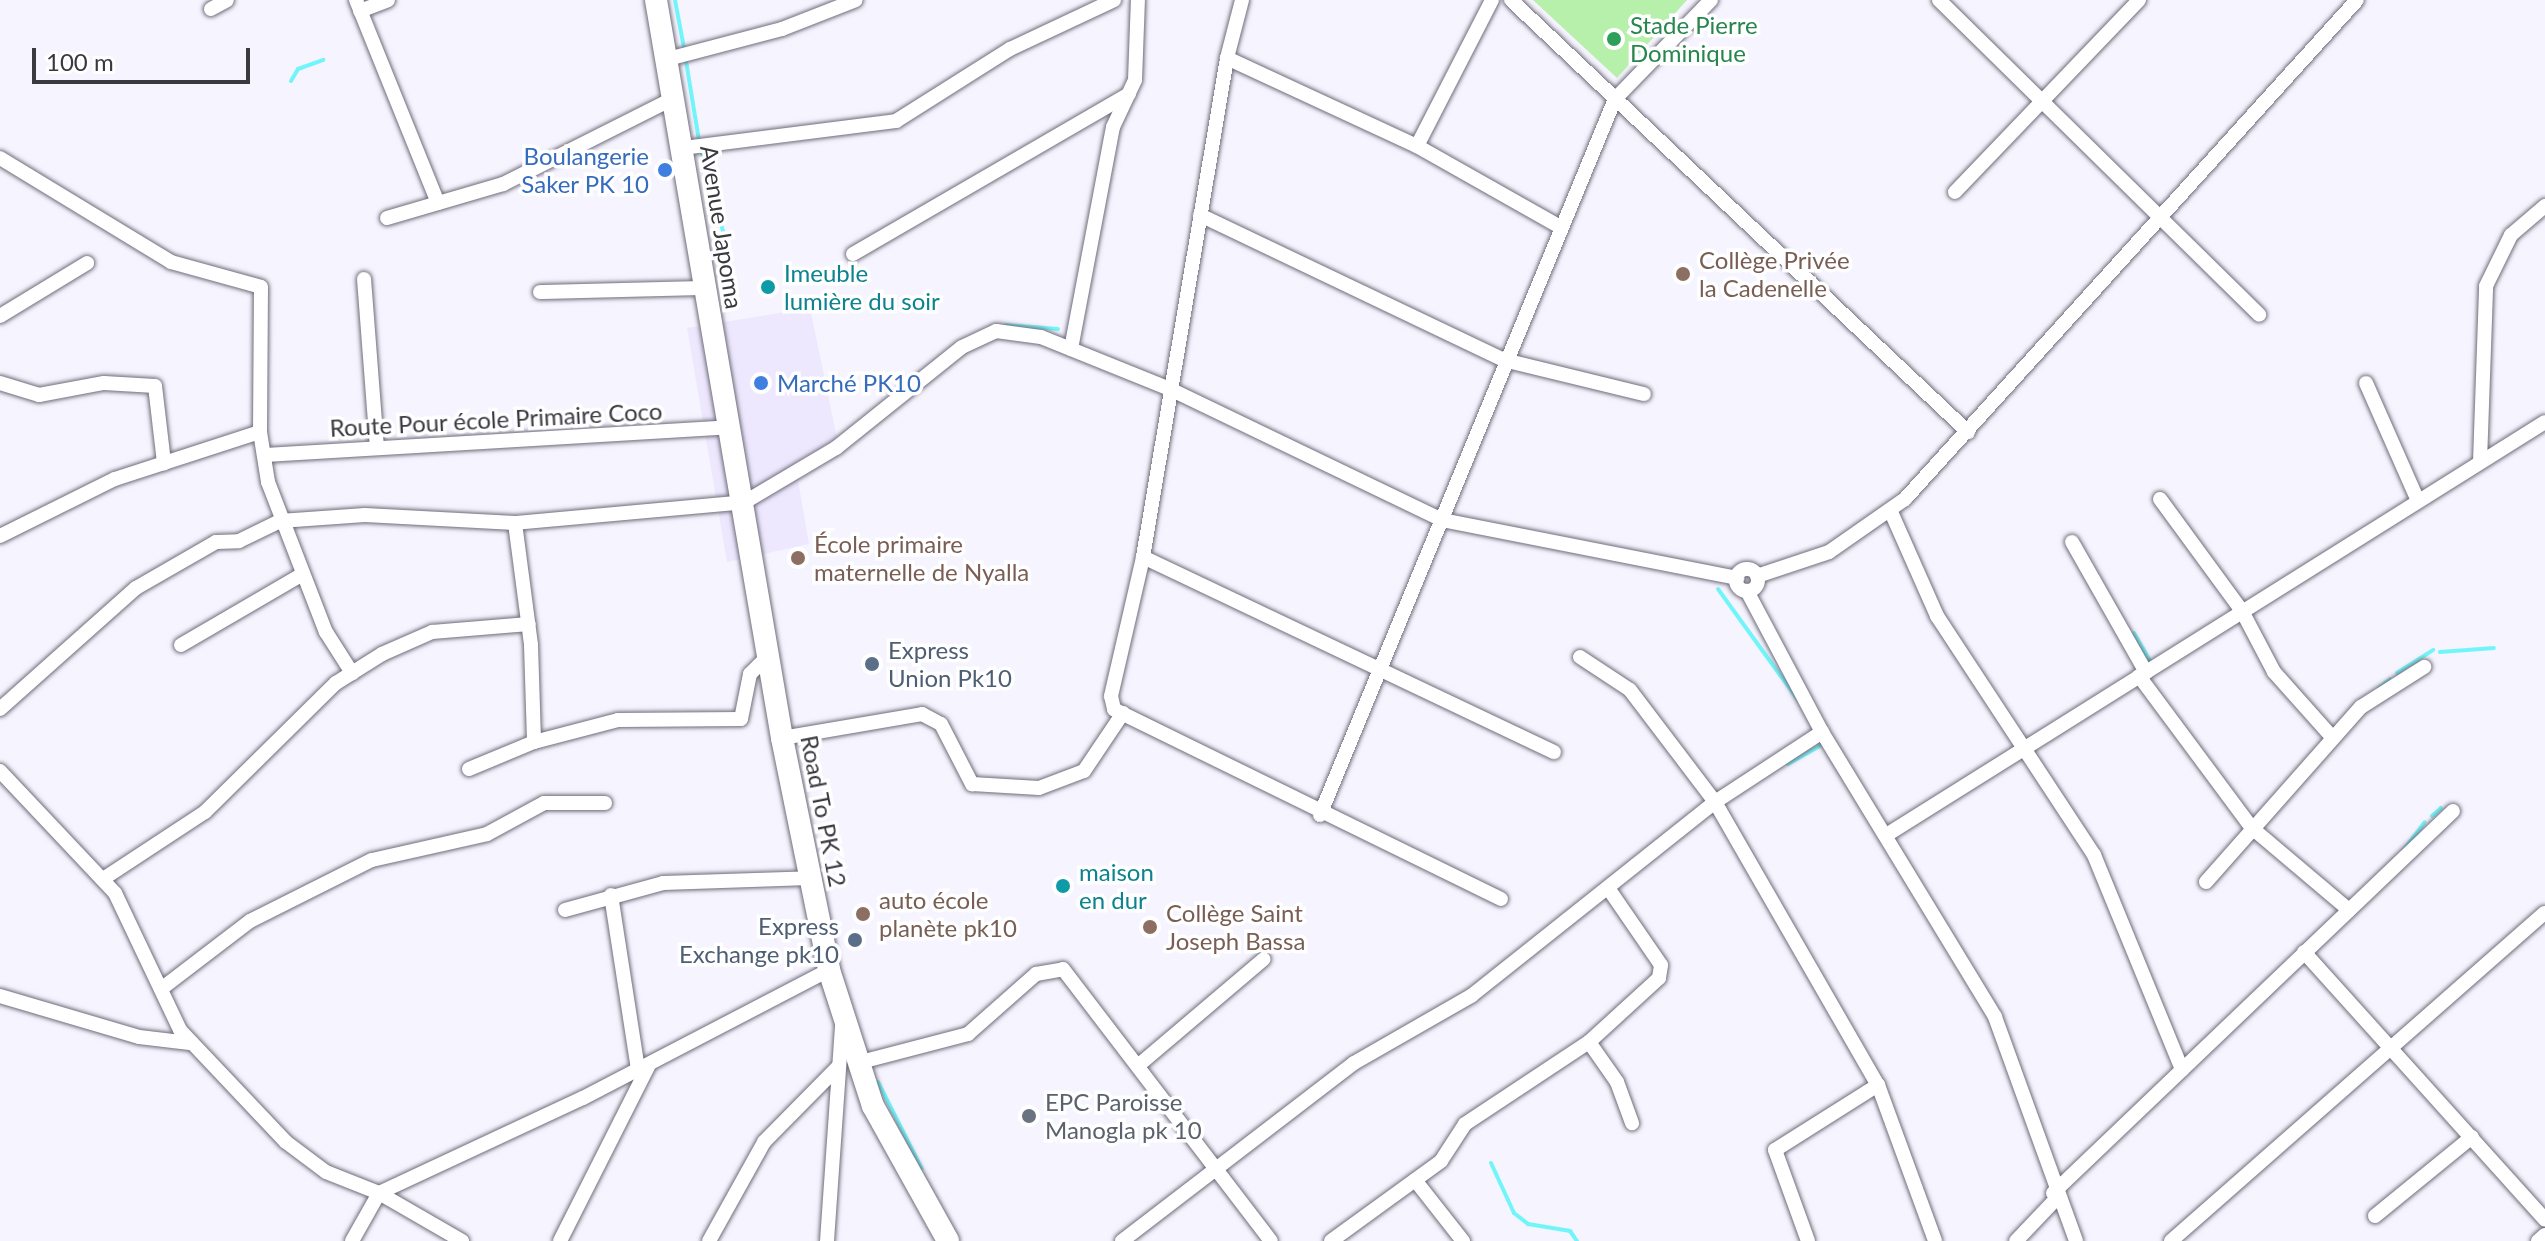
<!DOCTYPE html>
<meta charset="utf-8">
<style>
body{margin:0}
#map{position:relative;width:2545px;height:1241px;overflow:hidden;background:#f6f4fe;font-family:Lato,sans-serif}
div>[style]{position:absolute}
.commercial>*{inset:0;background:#ede8fe}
.green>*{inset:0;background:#b7f0aa}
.stream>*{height:4px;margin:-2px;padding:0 2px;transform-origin:2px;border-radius:2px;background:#72f5fa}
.roads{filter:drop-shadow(0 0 2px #6f6c7b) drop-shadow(0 0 2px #6f6c7b)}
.street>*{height:14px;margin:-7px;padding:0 7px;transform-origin:7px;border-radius:7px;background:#fff}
.street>.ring{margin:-7px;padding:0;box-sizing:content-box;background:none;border:14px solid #fff;border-radius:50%}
.primary>*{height:22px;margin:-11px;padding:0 11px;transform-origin:11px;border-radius:11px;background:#fff}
.dots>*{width:22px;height:22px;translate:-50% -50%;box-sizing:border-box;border:4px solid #fff;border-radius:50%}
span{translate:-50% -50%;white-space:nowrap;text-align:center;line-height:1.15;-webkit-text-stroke:7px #fff;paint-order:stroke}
.leisure-label{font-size:24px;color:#27864d}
.left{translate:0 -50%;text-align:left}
.shop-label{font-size:24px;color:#366cbe}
.right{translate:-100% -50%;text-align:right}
.street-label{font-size:24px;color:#3a3940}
.education-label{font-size:24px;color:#785e54}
.culture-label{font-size:24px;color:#0d838f}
.service-label{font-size:24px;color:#4e5e75}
.worship-label{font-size:24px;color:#5b616d}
.scale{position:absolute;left:32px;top:48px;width:218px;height:36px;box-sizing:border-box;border:4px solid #3a3940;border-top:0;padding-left:10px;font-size:24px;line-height:28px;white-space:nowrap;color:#3a3940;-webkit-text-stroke:6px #fff;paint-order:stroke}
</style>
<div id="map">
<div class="commercial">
<div style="clip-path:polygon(810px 308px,837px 438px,795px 463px,809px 544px,727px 562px,687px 328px)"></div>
</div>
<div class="green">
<div style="clip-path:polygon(1533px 0,1687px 0,1617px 78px)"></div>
</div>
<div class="stream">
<div style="left:675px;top:0;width:49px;rotate:79.4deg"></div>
<div style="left:686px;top:61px;width:80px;rotate:80.7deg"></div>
<div style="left:291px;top:81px;width:14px;rotate:-60deg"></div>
<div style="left:298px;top:69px;width:27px;rotate:-20deg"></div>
<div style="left:702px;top:153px;width:85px;rotate:75deg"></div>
<div style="left:1006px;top:325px;width:52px;rotate:4.4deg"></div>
<div style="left:1718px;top:589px;width:137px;rotate:54.2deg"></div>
<div style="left:2134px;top:633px;width:36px;rotate:60deg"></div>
<div style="left:2440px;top:652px;width:54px;rotate:-4.2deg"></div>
<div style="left:2397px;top:673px;width:43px;rotate:-32.6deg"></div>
<div style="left:2379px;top:688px;width:14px;rotate:-39deg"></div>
<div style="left:1788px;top:764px;width:43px;rotate:-29.6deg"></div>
<div style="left:2432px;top:816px;width:12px;rotate:-42deg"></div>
<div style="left:2403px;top:851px;width:36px;rotate:-53deg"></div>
<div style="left:878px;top:1082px;width:97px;rotate:63.2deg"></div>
<div style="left:1491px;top:1163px;width:55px;rotate:65.3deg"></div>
<div style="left:1514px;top:1213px;width:18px;rotate:38deg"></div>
<div style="left:1528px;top:1224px;width:43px;rotate:9.5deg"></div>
<div style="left:1570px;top:1231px;width:12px;rotate:55deg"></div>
</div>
<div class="roads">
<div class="street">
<div style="left:356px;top:0;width:219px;rotate:68deg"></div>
<div style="left:1511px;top:0;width:629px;rotate:43.39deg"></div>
<div style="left:1939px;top:0;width:449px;rotate:44.5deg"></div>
<div style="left:211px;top:9px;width:18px;rotate:-29deg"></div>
<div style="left:360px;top:11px;width:30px;rotate:-21deg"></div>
<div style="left:1227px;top:58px;width:60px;rotate:-75.5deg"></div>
<div style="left:664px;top:60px;width:122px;rotate:-14.7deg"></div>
<div style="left:782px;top:29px;width:79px;rotate:-21.4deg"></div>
<div style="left:1417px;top:146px;width:164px;rotate:-62.8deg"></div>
<div style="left:683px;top:148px;width:215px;rotate:-7.2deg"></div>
<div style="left:896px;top:121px;width:135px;rotate:-32.3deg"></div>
<div style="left:1010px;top:49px;width:115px;rotate:-25.2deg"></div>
<div style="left:0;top:158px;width:200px;rotate:31.3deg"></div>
<div style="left:171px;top:262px;width:93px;rotate:15.5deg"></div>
<div style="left:261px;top:287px;width:145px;rotate:90.4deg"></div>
<div style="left:260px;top:432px;width:51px;rotate:80.9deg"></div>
<div style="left:268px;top:482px;width:161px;rotate:68.9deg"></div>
<div style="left:326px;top:632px;width:49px;rotate:57.6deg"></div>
<div style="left:1955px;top:192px;width:266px;rotate:-46.2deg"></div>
<div style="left:1200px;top:215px;width:337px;rotate:25.5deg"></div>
<div style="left:1504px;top:360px;width:144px;rotate:13.7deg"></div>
<div style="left:387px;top:218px;width:121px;rotate:-16.3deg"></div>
<div style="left:503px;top:184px;width:189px;rotate:-26.7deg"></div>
<div style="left:853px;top:254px;width:319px;rotate:-30.1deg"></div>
<div style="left:364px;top:279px;width:169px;rotate:85.6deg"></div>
<div style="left:540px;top:292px;width:165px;rotate:-1.4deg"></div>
<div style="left:0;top:316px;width:102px;rotate:-31.3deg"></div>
<div style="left:1071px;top:349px;width:226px;rotate:-79.3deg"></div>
<div style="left:1113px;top:127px;width:52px;rotate:-64.9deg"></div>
<div style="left:1135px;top:80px;width:80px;rotate:-87.9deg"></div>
<div style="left:0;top:383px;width:41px;rotate:17.1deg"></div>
<div style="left:39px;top:395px;width:66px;rotate:-10.5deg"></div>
<div style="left:104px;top:383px;width:51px;rotate:3.4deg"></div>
<div style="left:155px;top:386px;width:78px;rotate:83.3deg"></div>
<div style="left:2366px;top:383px;width:129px;rotate:66.2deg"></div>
<div style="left:264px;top:455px;width:468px;rotate:-3.4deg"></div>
<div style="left:2480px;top:462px;width:176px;rotate:-88deg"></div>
<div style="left:2486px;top:286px;width:57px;rotate:-63.9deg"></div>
<div style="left:2511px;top:235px;width:45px;rotate:-40.5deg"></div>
<div style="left:2160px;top:499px;width:139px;rotate:53.8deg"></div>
<div style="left:2242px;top:611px;width:69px;rotate:62.3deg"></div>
<div style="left:2274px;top:672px;width:87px;rotate:48.3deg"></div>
<div style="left:1891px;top:512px;width:114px;rotate:66.1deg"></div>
<div style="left:1937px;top:616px;width:286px;rotate:56.7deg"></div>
<div style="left:2094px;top:855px;width:232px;rotate:67.7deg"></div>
<div style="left:515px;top:523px;width:123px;rotate:82.5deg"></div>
<div style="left:531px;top:645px;width:97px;rotate:88.2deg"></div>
<div style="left:0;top:536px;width:128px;rotate:-26.4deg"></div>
<div style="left:115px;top:479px;width:152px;rotate:-18deg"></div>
<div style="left:2072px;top:542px;width:150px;rotate:60.4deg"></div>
<div style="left:1143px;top:557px;width:455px;rotate:25.4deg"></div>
<div class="ring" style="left:1736px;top:569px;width:8px;height:8px"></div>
<div style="left:1757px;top:576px;width:76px;rotate:-18.4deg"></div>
<div style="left:1829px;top:552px;width:93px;rotate:-34.9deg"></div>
<div style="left:1905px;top:499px;width:673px;rotate:-47.83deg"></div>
<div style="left:1747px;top:591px;width:160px;rotate:62deg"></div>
<div style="left:1822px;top:732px;width:333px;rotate:58.7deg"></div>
<div style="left:1995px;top:1017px;width:238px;rotate:70.1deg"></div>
<div style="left:181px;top:645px;width:141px;rotate:-30.2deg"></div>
<div style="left:1580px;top:657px;width:60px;rotate:33.4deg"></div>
<div style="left:1630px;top:690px;width:141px;rotate:52.8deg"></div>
<div style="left:1715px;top:802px;width:327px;rotate:60.1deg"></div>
<div style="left:1878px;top:1085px;width:166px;rotate:69.9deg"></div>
<div style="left:2139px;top:676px;width:189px;rotate:53.4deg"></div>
<div style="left:2252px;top:828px;width:127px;rotate:40.2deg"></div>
<div style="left:0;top:709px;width:182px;rotate:-41.7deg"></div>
<div style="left:136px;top:588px;width:92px;rotate:-29.9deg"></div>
<div style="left:216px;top:542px;width:23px;rotate:-2deg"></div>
<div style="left:239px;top:541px;width:46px;rotate:-26deg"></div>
<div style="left:280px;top:521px;width:85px;rotate:-4deg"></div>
<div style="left:365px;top:515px;width:150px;rotate:3.1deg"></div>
<div style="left:515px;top:523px;width:231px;rotate:-5.2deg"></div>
<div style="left:745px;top:502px;width:106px;rotate:-30.7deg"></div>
<div style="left:836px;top:448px;width:161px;rotate:-38.7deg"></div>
<div style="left:962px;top:347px;width:38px;rotate:-25deg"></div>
<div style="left:996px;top:331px;width:45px;rotate:7.6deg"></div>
<div style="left:1041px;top:337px;width:139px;rotate:22deg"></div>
<div style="left:1170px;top:389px;width:302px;rotate:25.7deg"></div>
<div style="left:1442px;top:520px;width:301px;rotate:11.1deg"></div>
<div style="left:782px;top:738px;width:142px;rotate:-9.7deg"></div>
<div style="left:922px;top:714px;width:21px;rotate:28deg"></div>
<div style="left:941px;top:724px;width:68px;rotate:62.7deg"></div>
<div style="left:972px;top:784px;width:67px;rotate:3.4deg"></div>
<div style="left:1039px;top:788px;width:48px;rotate:-20.7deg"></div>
<div style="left:1084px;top:771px;width:70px;rotate:-56.1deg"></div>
<div style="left:469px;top:769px;width:70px;rotate:-22.6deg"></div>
<div style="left:534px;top:742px;width:87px;rotate:-14.7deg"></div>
<div style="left:618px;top:720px;width:123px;rotate:-0.5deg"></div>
<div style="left:741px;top:719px;width:46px;rotate:-78.7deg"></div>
<div style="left:750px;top:674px;width:27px;rotate:-45deg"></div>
<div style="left:0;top:771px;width:168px;rotate:46.7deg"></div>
<div style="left:115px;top:893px;width:152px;rotate:64.6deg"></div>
<div style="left:180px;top:1030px;width:154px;rotate:46.6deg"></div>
<div style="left:286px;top:1142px;width:50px;rotate:36.9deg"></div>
<div style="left:326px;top:1172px;width:57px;rotate:21.6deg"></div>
<div style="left:379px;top:1193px;width:96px;rotate:30deg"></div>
<div style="left:1320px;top:815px;width:774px;rotate:-67.61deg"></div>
<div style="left:1615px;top:99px;width:138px;rotate:-45.9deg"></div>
<div style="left:1888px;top:834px;width:775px;rotate:-32.09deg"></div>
<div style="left:103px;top:879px;width:122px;rotate:-33.3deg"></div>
<div style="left:205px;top:812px;width:184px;rotate:-44.6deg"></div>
<div style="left:336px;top:683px;width:54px;rotate:-32.2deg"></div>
<div style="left:382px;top:654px;width:55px;rotate:-23.7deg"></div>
<div style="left:432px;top:632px;width:97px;rotate:-4.7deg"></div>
<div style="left:2206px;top:882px;width:234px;rotate:-48.5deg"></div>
<div style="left:2361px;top:707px;width:75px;rotate:-32.4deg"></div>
<div style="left:611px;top:895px;width:177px;rotate:81.2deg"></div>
<div style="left:1501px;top:899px;width:431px;rotate:-153.9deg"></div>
<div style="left:1114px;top:709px;width:13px;rotate:-103deg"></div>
<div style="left:1111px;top:696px;width:143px;rotate:-77deg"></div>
<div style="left:1143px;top:557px;width:506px;rotate:-80.44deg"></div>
<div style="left:1227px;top:58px;width:209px;rotate:24.9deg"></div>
<div style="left:1417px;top:146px;width:164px;rotate:29.5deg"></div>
<div style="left:565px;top:910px;width:102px;rotate:-15.4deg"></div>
<div style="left:663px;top:883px;width:147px;rotate:-1.9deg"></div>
<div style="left:2304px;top:952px;width:360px;rotate:48deg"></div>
<div style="left:161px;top:989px;width:112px;rotate:-37.4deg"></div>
<div style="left:250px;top:921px;width:136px;rotate:-26.6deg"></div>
<div style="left:372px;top:860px;width:118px;rotate:-12.7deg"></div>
<div style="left:487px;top:834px;width:65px;rotate:-28.5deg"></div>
<div style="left:544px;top:803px;width:61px"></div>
<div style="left:0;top:996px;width:145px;rotate:16.4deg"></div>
<div style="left:139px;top:1037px;width:51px;rotate:6.7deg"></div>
<div style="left:1589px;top:1042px;width:49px;rotate:55deg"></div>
<div style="left:1617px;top:1082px;width:44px;rotate:69.9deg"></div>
<div style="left:857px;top:1063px;width:115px;rotate:-14.6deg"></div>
<div style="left:968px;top:1034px;width:91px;rotate:-41.4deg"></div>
<div style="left:1036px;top:974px;width:27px;rotate:-10deg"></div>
<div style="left:1063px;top:969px;width:342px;rotate:52.6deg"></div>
<div style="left:1140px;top:1064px;width:162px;rotate:-40.3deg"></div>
<div style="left:1415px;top:1180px;width:78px;rotate:51.8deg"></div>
<div style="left:2053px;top:1193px;width:553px;rotate:-43.68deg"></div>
<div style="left:2375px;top:1216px;width:125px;rotate:-39.2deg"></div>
<div style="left:352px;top:1241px;width:55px;rotate:-60.6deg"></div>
<div style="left:379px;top:1193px;width:225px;rotate:-25deg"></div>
<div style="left:583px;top:1098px;width:277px;rotate:-27.5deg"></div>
<div style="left:560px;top:1241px;width:197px;rotate:-63.2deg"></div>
<div style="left:709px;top:1241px;width:113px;rotate:-60.9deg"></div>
<div style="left:764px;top:1142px;width:105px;rotate:-45.4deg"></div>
<div style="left:827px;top:1241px;width:216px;rotate:-86deg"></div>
<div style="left:1122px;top:1241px;width:292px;rotate:-37.5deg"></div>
<div style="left:1354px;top:1063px;width:135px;rotate:-29.8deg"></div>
<div style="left:1471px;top:996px;width:312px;rotate:-38.5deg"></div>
<div style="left:1715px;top:802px;width:128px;rotate:-33.2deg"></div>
<div style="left:1331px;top:1241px;width:136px;rotate:-36deg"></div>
<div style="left:1441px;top:1161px;width:44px;rotate:-57deg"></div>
<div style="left:1465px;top:1124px;width:149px;rotate:-33.5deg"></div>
<div style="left:1589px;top:1042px;width:95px;rotate:-42.4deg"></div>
<div style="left:1659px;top:978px;width:13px;rotate:-81deg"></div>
<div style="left:1661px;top:965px;width:93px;rotate:-124.5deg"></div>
<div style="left:1808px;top:1241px;width:97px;rotate:-109.9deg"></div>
<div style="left:1775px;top:1150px;width:122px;rotate:-32.3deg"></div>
<div style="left:2016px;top:1241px;width:58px;rotate:-46.4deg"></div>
<div style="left:2171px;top:1241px;width:497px;rotate:-41.3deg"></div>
<div style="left:2538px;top:1241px;width:9px;rotate:-41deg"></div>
</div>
<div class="primary">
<div style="left:656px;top:0;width:749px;rotate:80.31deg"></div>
<div style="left:782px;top:738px;width:237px;rotate:78.5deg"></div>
<div style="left:829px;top:970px;width:143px;rotate:72.1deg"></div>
<div style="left:873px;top:1106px;width:154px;rotate:60.9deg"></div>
</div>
</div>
<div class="dots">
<div style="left:1614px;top:39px;background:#2e9e5b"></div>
<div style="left:665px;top:170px;background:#3f7fe0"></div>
<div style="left:1683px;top:274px;background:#8d6e63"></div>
<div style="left:768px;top:287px;background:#0f9aa8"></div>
<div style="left:761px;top:383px;background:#3f7fe0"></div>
<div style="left:798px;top:558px;background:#8d6e63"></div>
<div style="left:872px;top:664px;background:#5c6f8a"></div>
<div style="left:1063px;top:886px;background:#0f9aa8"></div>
<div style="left:863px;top:914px;background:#8d6e63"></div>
<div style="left:1150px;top:927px;background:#8d6e63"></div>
<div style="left:855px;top:940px;background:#5c6f8a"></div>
<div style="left:1029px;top:1116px;background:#6b7280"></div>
</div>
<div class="leisure-label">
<span class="left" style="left:1630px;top:39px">Stade Pierre<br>Dominique</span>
</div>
<div class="shop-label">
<span class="right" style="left:649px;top:170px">Boulangerie<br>Saker PK 10</span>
<span class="left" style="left:777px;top:383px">Marché PK10</span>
</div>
<div class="street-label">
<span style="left:722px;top:227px;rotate:81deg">Avenue Japoma</span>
<span style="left:496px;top:419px;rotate:-3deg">Route Pour école Primaire Coco</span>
<span style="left:824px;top:811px;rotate:79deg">Road To PK 12</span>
</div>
<div class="education-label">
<span class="left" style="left:1699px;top:274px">Collège Privée<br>la Cadenelle</span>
<span class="left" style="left:814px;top:558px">École primaire<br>maternelle de Nyalla</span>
<span class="left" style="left:879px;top:914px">auto école<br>planète pk10</span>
<span class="left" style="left:1166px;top:927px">Collège Saint<br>Joseph Bassa</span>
</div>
<div class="culture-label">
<span class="left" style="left:784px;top:287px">Imeuble<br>lumière du soir</span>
<span class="left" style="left:1079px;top:886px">maison<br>en dur</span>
</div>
<div class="service-label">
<span class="left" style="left:888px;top:664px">Express<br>Union Pk10</span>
<span class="right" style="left:839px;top:940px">Express<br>Exchange pk10</span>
</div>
<div class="worship-label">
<span class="left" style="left:1045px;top:1116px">EPC Paroisse<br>Manogla pk 10</span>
</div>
<div class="scale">100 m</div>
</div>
